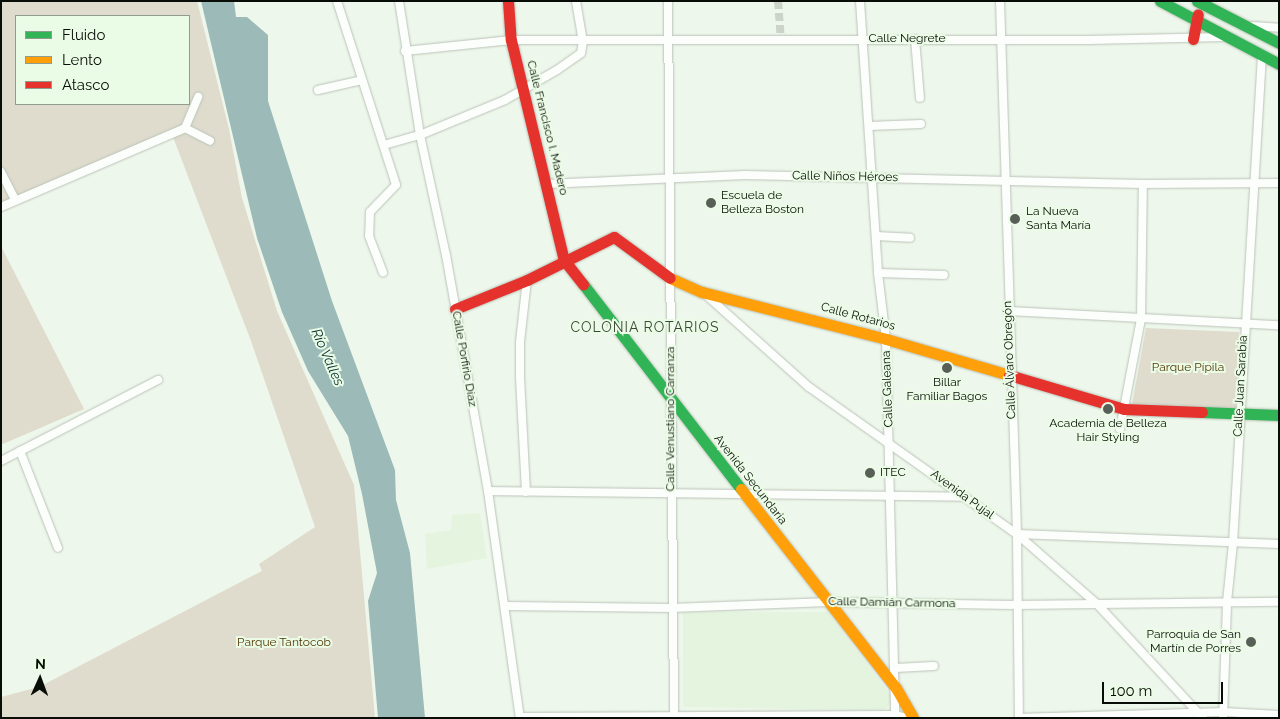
<!DOCTYPE html>
<meta charset="utf-8">
<style>
body{margin:0}
#map{position:relative;width:1280px;height:719px;overflow:hidden;background:#eef7eb;font-family:Raleway,sans-serif}
div>[style]{position:absolute}
.built>*{inset:0;background:#e4f4df}
.green>*{inset:0;background:#dfdccd}
.water>*{inset:0;background:#9cbab8}
.street-tunnel>*{height:8px;margin-top:-4px;transform-origin:0;background:repeating-linear-gradient(90deg,#ccd4c9 0 8px,transparent 0 12px)}
.roads{filter:drop-shadow(0 0 1px #bbc3b9) drop-shadow(0 0 1px #bbc3b9)}
.street>*{height:8px;margin:-4px;padding:0 4px;transform-origin:4px;border-radius:4px;background:#fcfefc}
.fast>*{height:11px;margin:-5.5px;padding:0 5.5px;transform-origin:5.5px;border-radius:5.5px;background:#30b455}
.slow>*{height:11px;margin:-5.5px;padding:0 5.5px;transform-origin:5.5px;border-radius:5.5px;background:#ff9f0a}
.jam>*{height:11px;margin:-5.5px;padding:0 5.5px;transform-origin:5.5px;border-radius:5.5px;background:#e5322d}
.dots>*{width:14px;height:14px;translate:-50% -50%;box-sizing:border-box;border:2px solid #ebfce6;border-radius:50%}
span{translate:-50% -50%;white-space:nowrap;text-align:center;line-height:1.15;-webkit-text-stroke:4px #ebfce6;paint-order:stroke}
.street-label{font-size:12px;color:#080d07}
.poi-label{font-size:12px;color:#080d07}
.left{translate:0 -50%;text-align:left}
.right{translate:-100% -50%;text-align:right}
.park-label{font-size:12px;color:#523604}
.neighbourhood-label{font-size:14px;color:#3b4837;letter-spacing:1px}
.water-label{font-size:14px;color:#083133;font-style:italic}
.frame{position:absolute;inset:0;border:2px solid #080d07;pointer-events:none}
.legend{position:absolute;left:15px;top:15px;width:175px;height:90px;box-sizing:border-box;background:#ebfce6;border:1px solid #909c8d;margin:0;padding:6px 9px;list-style:none;font-size:15px;color:#080d07}
.legend li{display:flex;align-items:center;gap:10px;height:25px}
.legend b{width:25px;border:1px solid #909c8d}
.north{position:absolute;left:15px;top:654px;width:50px;height:50px;-webkit-text-stroke:4px #ebfce6;paint-order:stroke;rotate:2deg;font-size:14px;font-weight:700;line-height:20px;text-align:center;color:#080d07}
.north::after{content:'';display:block;margin:auto;width:18px;height:22px;background:#080d07;clip-path:polygon(50% 0,100% 100%,50% 72%,0 100%)}
.scale{position:absolute;left:1102px;top:682px;width:121px;height:22px;box-sizing:border-box;border:2px solid #080d07;border-top:0;padding-left:6px;font-size:15px;line-height:18px;white-space:nowrap;color:#080d07;-webkit-text-stroke:4px #ebfce6;paint-order:stroke}
</style>
<div id="map">
<div class="built">
<div style="clip-path:polygon(480px 513px,487px 558px,427px 569px,425px 534px,451px 530px,452px 515px)"></div>
<div style="clip-path:polygon(683px 612px,827px 612px,892px 697px,892px 703px,884px 710px,683px 707px)"></div>
</div>
<div class="green">
<div style="clip-path:polygon(evenodd,1px 1px,197px 1px,229px 129px,242px 198px,277px 311px,354px 485px,375px 718px,1px 718px,1px 697px,39px 687px,262px 571px,259px 564px,315px 527px,251px 341px,173px 137px,1px 207px,1px 1px,16px 16px,189px 16px,189px 104px,16px 104px,16px 16px)"></div>
<div style="clip-path:polygon(1px 246px,84px 409px,3px 444px,1px 443px)"></div>
<div style="clip-path:polygon(1146px 328px,1239px 332px,1236px 408px,1132px 404px)"></div>
</div>
<div class="water">
<div style="clip-path:polygon(201px 1px,234px 1px,236px 17px,247px 17px,268px 35px,268px 101px,332px 301px,395px 470px,396px 500px,410px 553px,425px 718px,378px 718px,368px 601px,377px 573px,362px 494px,348px 436px,308px 371px,282px 312px,257px 238px)"></div>
</div>
<div class="street-tunnel">
<div style="left:778px;top:1px;width:40px;rotate:85.7deg"></div>
</div>
<div class="roads">
<div class="street">
<div style="left:337px;top:1px;width:193px;rotate:72.2deg"></div>
<div style="left:396px;top:185px;width:37px;rotate:134deg"></div>
<div style="left:370px;top:212px;width:24px;rotate:92deg"></div>
<div style="left:369px;top:236px;width:39px;rotate:69deg"></div>
<div style="left:399px;top:1px;width:136px;rotate:81.1deg"></div>
<div style="left:420px;top:135px;width:123px;rotate:77.8deg"></div>
<div style="left:446px;top:255px;width:240px;rotate:79.9deg"></div>
<div style="left:488px;top:491px;width:229px;rotate:82deg"></div>
<div style="left:668px;top:1px;width:717px;rotate:89.52deg"></div>
<div style="left:860px;top:1px;width:273px;rotate:86.2deg"></div>
<div style="left:878px;top:273px;width:66px;rotate:83.1deg"></div>
<div style="left:886px;top:339px;width:379px;rotate:88.6deg"></div>
<div style="left:1000px;top:1px;width:533px;rotate:88.17deg"></div>
<div style="left:1017px;top:534px;width:184px;rotate:89.4deg"></div>
<div style="left:1253px;top:26px;width:26px;rotate:4deg"></div>
<div style="left:915px;top:39px;width:59px;rotate:85.2deg"></div>
<div style="left:405px;top:51px;width:107px;rotate:-5.9deg"></div>
<div style="left:511px;top:40px;width:577px"></div>
<div style="left:1088px;top:40px;width:137px;rotate:-1.3deg"></div>
<div style="left:318px;top:90px;width:45px;rotate:-12.8deg"></div>
<div style="left:869px;top:126px;width:52px;rotate:-2.2deg"></div>
<div style="left:185px;top:128px;width:28px;rotate:27deg"></div>
<div style="left:384px;top:145px;width:37px;rotate:-16deg"></div>
<div style="left:420px;top:135px;width:92px;rotate:-22.4deg"></div>
<div style="left:505px;top:100px;width:60px;rotate:-30deg"></div>
<div style="left:557px;top:70px;width:29px;rotate:-35deg"></div>
<div style="left:581px;top:53px;width:11px;rotate:-80deg"></div>
<div style="left:583px;top:42px;width:42px;rotate:-99.7deg"></div>
<div style="left:1px;top:172px;width:31px;rotate:63deg"></div>
<div style="left:546px;top:184px;width:199px;rotate:-2.6deg"></div>
<div style="left:745px;top:175px;width:398px;rotate:1.3deg"></div>
<div style="left:1143px;top:184px;width:136px;rotate:-0.4deg"></div>
<div style="left:1px;top:207px;width:200px;rotate:-23.2deg"></div>
<div style="left:185px;top:128px;width:34px;rotate:-67deg"></div>
<div style="left:876px;top:236px;width:34px;rotate:3deg"></div>
<div style="left:878px;top:273px;width:66px;rotate:1.7deg"></div>
<div style="left:706px;top:295px;width:138px;rotate:41.8deg"></div>
<div style="left:809px;top:387px;width:255px;rotate:35.3deg"></div>
<div style="left:1017px;top:534px;width:106px;rotate:41.2deg"></div>
<div style="left:1097px;top:604px;width:156px;rotate:47.1deg"></div>
<div style="left:1008px;top:311px;width:271px;rotate:3deg"></div>
<div style="left:1120px;top:429px;width:112px;rotate:-79.2deg"></div>
<div style="left:1141px;top:319px;width:135px;rotate:-89.2deg"></div>
<div style="left:20px;top:451px;width:104px;rotate:68.6deg"></div>
<div style="left:1px;top:461px;width:177px;rotate:-27.3deg"></div>
<div style="left:488px;top:491px;width:476px;rotate:0.7deg"></div>
<div style="left:526px;top:492px;width:116px;rotate:-93deg"></div>
<div style="left:520px;top:376px;width:34px;rotate:-90deg"></div>
<div style="left:520px;top:342px;width:62px;rotate:-83.6deg"></div>
<div style="left:1017px;top:534px;width:262px;rotate:2.2deg"></div>
<div style="left:506px;top:606px;width:165px;rotate:0.7deg"></div>
<div style="left:671px;top:608px;width:158px;rotate:-2.2deg"></div>
<div style="left:829px;top:602px;width:188px;rotate:0.9deg"></div>
<div style="left:1017px;top:605px;width:262px;rotate:-0.7deg"></div>
<div style="left:895px;top:668px;width:39px;rotate:-3deg"></div>
<div style="left:520px;top:717px;width:375px;rotate:-0.3deg"></div>
<div style="left:895px;top:715px;width:12px;rotate:14deg"></div>
<div style="left:1019px;top:718px;width:205px;rotate:-1.7deg"></div>
<div style="left:1224px;top:712px;width:55px;rotate:3.1deg"></div>
<div style="left:1223px;top:718px;width:116px;rotate:-88deg"></div>
<div style="left:1227px;top:602px;width:59px;rotate:-84.2deg"></div>
<div style="left:1233px;top:543px;width:490px;rotate:-86.6deg"></div>
</div>
<div class="fast">
<div style="left:1160px;top:1px;width:135px;rotate:27.9deg"></div>
<div style="left:1197px;top:1px;width:92px;rotate:27.1deg"></div>
<div style="left:583px;top:284px;width:259px;rotate:52.4deg"></div>
<div style="left:1202px;top:412px;width:77px;rotate:2.2deg"></div>
</div>
<div class="slow">
<div style="left:670px;top:278px;width:35px;rotate:24deg"></div>
<div style="left:702px;top:292px;width:190px;rotate:14.3deg"></div>
<div style="left:886px;top:339px;width:128px;rotate:16.3deg"></div>
<div style="left:741px;top:489px;width:252px;rotate:52.1deg"></div>
<div style="left:896px;top:688px;width:34px;rotate:60deg"></div>
</div>
<div class="jam">
<div style="left:508px;top:1px;width:39px;rotate:86deg"></div>
<div style="left:511px;top:40px;width:226px;rotate:76.5deg"></div>
<div style="left:564px;top:260px;width:31px;rotate:52deg"></div>
<div style="left:1193px;top:39px;width:25px;rotate:-79deg"></div>
<div style="left:455px;top:309px;width:78px;rotate:-21.9deg"></div>
<div style="left:527px;top:280px;width:97px;rotate:-26.3deg"></div>
<div style="left:614px;top:237px;width:69px;rotate:36.2deg"></div>
<div style="left:1009px;top:375px;width:120px;rotate:16.5deg"></div>
<div style="left:1124px;top:409px;width:78px;rotate:2.2deg"></div>
</div>
</div>
<div class="dots">
<div style="left:711px;top:203px;background:#585f57"></div>
<div style="left:1015px;top:219px;background:#585f57"></div>
<div style="left:947px;top:368px;background:#585f57"></div>
<div style="left:1108px;top:409px;background:#585f57"></div>
<div style="left:870px;top:473px;background:#585f57"></div>
<div style="left:1251px;top:642px;background:#585f57"></div>
</div>
<div class="street-label">
<span style="left:907px;top:39px">Calle Negrete</span>
<span style="left:547px;top:128px;rotate:76deg">Calle Francisco I. Madero</span>
<span style="left:845px;top:177px;rotate:1deg">Calle Niños Héroes</span>
<span style="left:858px;top:317px;rotate:15deg">Calle Rotarios</span>
<span style="left:464px;top:359px;rotate:80deg">Calle Porfirio Díaz</span>
<span style="left:1010px;top:360px;rotate:-92deg">Calle Álvaro Obregón</span>
<span style="left:1241px;top:386px;rotate:-87deg">Calle Juan Sarabia</span>
<span style="left:888px;top:389px;rotate:-92deg">Calle Galeana</span>
<span style="left:671px;top:419px;rotate:-90deg">Calle Venustiano Carranza</span>
<span style="left:750px;top:480px;rotate:52deg">Avenida Secundaria</span>
<span style="left:962px;top:495px;rotate:36deg">Avenida Pujal</span>
<span style="left:892px;top:603px;rotate:1deg">Calle Damián Carmona</span>
</div>
<div class="poi-label">
<span class="left" style="left:721px;top:203px">Escuela de<br>Belleza Boston</span>
<span class="left" style="left:1026px;top:219px">La Nueva<br>Santa María</span>
<span style="left:947px;top:390px">Billar<br>Familiar Bagos</span>
<span style="left:1108px;top:431px">Academia de Belleza<br>Hair Styling</span>
<span class="left" style="left:880px;top:473px">ITEC</span>
<span class="right" style="left:1241px;top:642px">Parroquia de San<br>Martín de Porres</span>
</div>
<div class="park-label">
<span style="left:1188px;top:368px">Parque Pípila</span>
<span style="left:284px;top:643px">Parque Tantocob</span>
</div>
<div class="neighbourhood-label">
<span style="left:645px;top:327px">COLONIA ROTARIOS</span>
</div>
<div class="water-label">
<span style="left:328px;top:357px;rotate:66deg">Río Valles</span>
</div>
<div class="frame"></div>
<ul class="legend">
<li><b style="height:6px;background:#30b455"></b>Fluido</li>
<li><b style="height:6px;background:#ff9f0a"></b>Lento</li>
<li><b style="height:6px;background:#e5322d"></b>Atasco</li>
</ul>
<div class="north">N</div>
<div class="scale">100 m</div>
</div>
